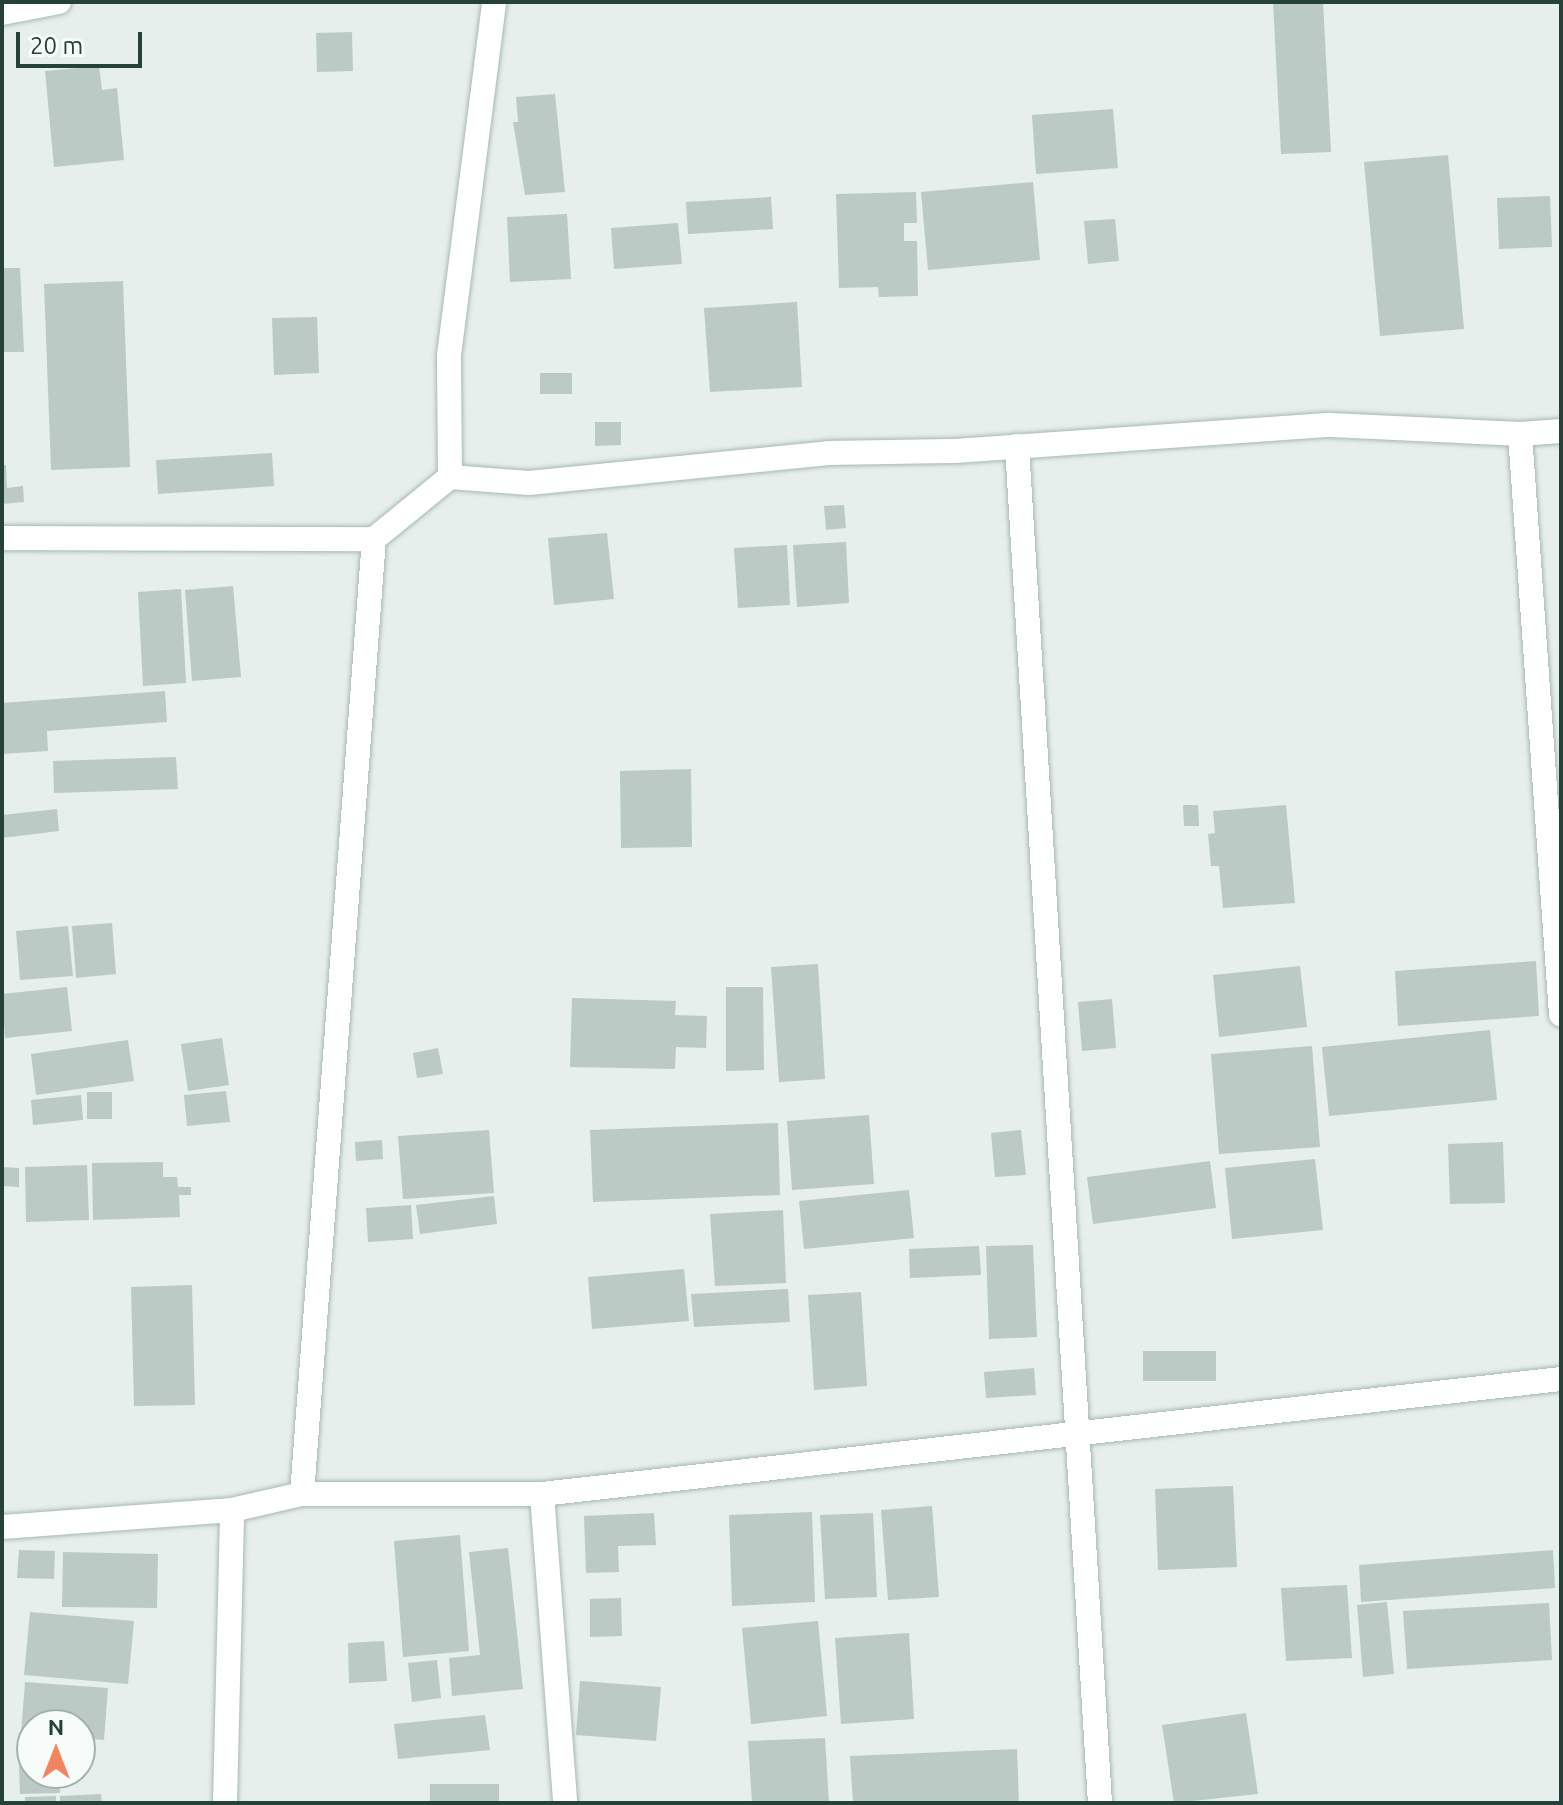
<!DOCTYPE html>
<style>
body{margin:0}
#map{position:relative;width:1563px;height:1805px;overflow:hidden;background:#e6efeb;font-family:Ubuntu,sans-serif}
div>[style]{position:absolute}
.building>*{inset:0;background:#bbcac4}
.roads{filter:drop-shadow(0 0 2px #a8b8b2) drop-shadow(0 0 2px #a8b8b2)}
.minor>*{height:24px;margin:-12px;padding:0 12px;transform-origin:12px;border-radius:12px;background:#fff}
span{translate:-50% -50%;white-space:nowrap;text-align:center;line-height:1.15;-webkit-text-stroke:8px #f7fbf9;paint-order:stroke}
.frame{position:absolute;inset:0;border:4px solid #24423a;pointer-events:none}
.north{position:absolute;left:16px;top:1709px;width:80px;height:80px;box-sizing:border-box;background:#f7fbf9;border:2px solid #a3b1ad;border-radius:50%;rotate:0deg;font-size:22px;font-weight:700;line-height:32px;text-align:center;color:#24423a}
.north::after{content:'';display:block;margin:auto;width:28px;height:36px;background:#f4845f;clip-path:polygon(50% 0,100% 100%,50% 72%,0 100%)}
.scale{position:absolute;left:16px;top:32px;width:126px;height:36px;box-sizing:border-box;border:4px solid #24423a;border-top:0;padding-left:10px;font-size:24px;line-height:28px;white-space:nowrap;color:#24423a;-webkit-text-stroke:6px #f7fbf9;paint-order:stroke}
</style>
<div id="map">
<div class="building">
<div style="clip-path:polygon(1273px 2px,1323px 2px,1331px 152px,1281px 154px)"></div>
<div style="clip-path:polygon(352px 32px,353px 71px,317px 72px,316px 33px)"></div>
<div style="clip-path:polygon(99px 66px,102px 90px,117px 88px,124px 160px,54px 167px,45px 71px)"></div>
<div style="clip-path:polygon(555px 94px,565px 192px,525px 195px,513px 122px,518px 122px,516px 97px)"></div>
<div style="clip-path:polygon(1113px 109px,1118px 168px,1036px 174px,1032px 115px)"></div>
<div style="clip-path:polygon(1448px 155px,1464px 329px,1380px 336px,1364px 162px)"></div>
<div style="clip-path:polygon(1033px 182px,1040px 260px,928px 270px,921px 192px)"></div>
<div style="clip-path:polygon(916px 192px,917px 223px,904px 223px,904px 241px,917px 241px,918px 296px,879px 297px,878px 287px,839px 288px,836px 194px)"></div>
<div style="clip-path:polygon(1550px 196px,1552px 247px,1499px 249px,1497px 198px)"></div>
<div style="clip-path:polygon(771px 197px,773px 229px,688px 234px,686px 202px)"></div>
<div style="clip-path:polygon(567px 214px,571px 279px,510px 282px,507px 217px)"></div>
<div style="clip-path:polygon(1115px 219px,1119px 261px,1088px 264px,1084px 221px)"></div>
<div style="clip-path:polygon(678px 223px,682px 264px,614px 269px,611px 228px)"></div>
<div style="clip-path:polygon(2px 268px,20px 268px,24px 352px,2px 352px)"></div>
<div style="clip-path:polygon(123px 281px,130px 467px,51px 470px,44px 284px)"></div>
<div style="clip-path:polygon(797px 302px,802px 387px,710px 392px,704px 308px)"></div>
<div style="clip-path:polygon(317px 317px,319px 373px,274px 375px,272px 318px)"></div>
<div style="clip-path:polygon(540px 373px,572px 373px,572px 394px,540px 394px)"></div>
<div style="clip-path:polygon(595px 422px,621px 422px,621px 445px,595px 446px)"></div>
<div style="clip-path:polygon(272px 453px,274px 486px,158px 494px,156px 460px)"></div>
<div style="clip-path:polygon(2px 465px,6px 465px,7px 488px,23px 486px,24px 502px,2px 504px)"></div>
<div style="clip-path:polygon(844px 505px,846px 528px,826px 530px,824px 506px)"></div>
<div style="clip-path:polygon(607px 533px,614px 599px,554px 605px,548px 538px)"></div>
<div style="clip-path:polygon(846px 542px,849px 603px,797px 607px,793px 545px)"></div>
<div style="clip-path:polygon(787px 545px,790px 605px,738px 608px,734px 548px)"></div>
<div style="clip-path:polygon(233px 586px,241px 677px,192px 681px,185px 590px)"></div>
<div style="clip-path:polygon(181px 589px,186px 683px,143px 686px,138px 592px)"></div>
<div style="clip-path:polygon(165px 691px,167px 722px,47px 731px,48px 751px,2px 754px,2px 703px)"></div>
<div style="clip-path:polygon(176px 757px,178px 789px,54px 793px,53px 761px)"></div>
<div style="clip-path:polygon(691px 769px,692px 847px,621px 848px,620px 771px)"></div>
<div style="clip-path:polygon(1183px 805px,1198px 805px,1199px 826px,1184px 826px)"></div>
<div style="clip-path:polygon(1286px 805px,1295px 903px,1223px 908px,1219px 866px,1211px 866px,1208px 834px,1215px 833px,1213px 811px)"></div>
<div style="clip-path:polygon(57px 809px,59px 831px,2px 838px,2px 815px)"></div>
<div style="clip-path:polygon(112px 923px,116px 974px,76px 978px,72px 926px)"></div>
<div style="clip-path:polygon(68px 926px,73px 976px,20px 980px,16px 931px)"></div>
<div style="clip-path:polygon(1536px 961px,1539px 1016px,1398px 1026px,1395px 971px)"></div>
<div style="clip-path:polygon(818px 964px,825px 1079px,779px 1082px,771px 967px)"></div>
<div style="clip-path:polygon(1300px 966px,1307px 1027px,1219px 1037px,1213px 975px)"></div>
<div style="clip-path:polygon(67px 987px,72px 1031px,5px 1038px,2px 994px)"></div>
<div style="clip-path:polygon(726px 987px,763px 987px,764px 1070px,726px 1071px)"></div>
<div style="clip-path:polygon(572px 998px,676px 1001px,675px 1015px,707px 1016px,706px 1048px,676px 1047px,675px 1069px,570px 1067px)"></div>
<div style="clip-path:polygon(1112px 999px,1116px 1048px,1082px 1051px,1078px 1002px)"></div>
<div style="clip-path:polygon(1490px 1030px,1497px 1100px,1329px 1116px,1322px 1047px)"></div>
<div style="clip-path:polygon(222px 1038px,229px 1085px,188px 1091px,181px 1044px)"></div>
<div style="clip-path:polygon(128px 1040px,134px 1081px,36px 1095px,31px 1054px)"></div>
<div style="clip-path:polygon(1312px 1046px,1320px 1147px,1219px 1154px,1211px 1054px)"></div>
<div style="clip-path:polygon(438px 1048px,443px 1074px,417px 1078px,413px 1053px)"></div>
<div style="clip-path:polygon(226px 1091px,230px 1122px,187px 1126px,184px 1095px)"></div>
<div style="clip-path:polygon(87px 1092px,112px 1092px,112px 1119px,87px 1119px)"></div>
<div style="clip-path:polygon(81px 1095px,83px 1120px,33px 1125px,31px 1100px)"></div>
<div style="clip-path:polygon(869px 1115px,874px 1184px,792px 1190px,787px 1121px)"></div>
<div style="clip-path:polygon(778px 1123px,780px 1195px,593px 1202px,590px 1130px)"></div>
<div style="clip-path:polygon(489px 1130px,494px 1193px,403px 1199px,398px 1136px)"></div>
<div style="clip-path:polygon(1021px 1130px,1026px 1175px,995px 1177px,991px 1133px)"></div>
<div style="clip-path:polygon(382px 1140px,383px 1159px,356px 1161px,355px 1142px)"></div>
<div style="clip-path:polygon(1503px 1142px,1505px 1203px,1450px 1204px,1448px 1144px)"></div>
<div style="clip-path:polygon(1315px 1159px,1323px 1230px,1232px 1239px,1225px 1168px)"></div>
<div style="clip-path:polygon(1210px 1161px,1216px 1208px,1093px 1224px,1087px 1177px)"></div>
<div style="clip-path:polygon(163px 1162px,163px 1177px,177px 1177px,178px 1187px,191px 1187px,191px 1195px,179px 1195px,180px 1217px,93px 1220px,92px 1163px)"></div>
<div style="clip-path:polygon(87px 1165px,89px 1220px,26px 1222px,25px 1167px)"></div>
<div style="clip-path:polygon(2px 1167px,19px 1168px,19px 1187px,2px 1186px)"></div>
<div style="clip-path:polygon(909px 1190px,914px 1238px,804px 1249px,799px 1201px)"></div>
<div style="clip-path:polygon(494px 1196px,497px 1224px,420px 1234px,416px 1205px)"></div>
<div style="clip-path:polygon(411px 1205px,413px 1239px,368px 1242px,366px 1208px)"></div>
<div style="clip-path:polygon(783px 1210px,786px 1283px,715px 1286px,710px 1214px)"></div>
<div style="clip-path:polygon(1033px 1245px,1037px 1337px,989px 1339px,986px 1246px)"></div>
<div style="clip-path:polygon(979px 1246px,981px 1275px,910px 1278px,909px 1249px)"></div>
<div style="clip-path:polygon(684px 1269px,689px 1321px,592px 1329px,588px 1277px)"></div>
<div style="clip-path:polygon(192px 1285px,195px 1405px,134px 1406px,131px 1287px)"></div>
<div style="clip-path:polygon(788px 1289px,790px 1322px,694px 1327px,691px 1294px)"></div>
<div style="clip-path:polygon(861px 1292px,867px 1386px,814px 1390px,808px 1295px)"></div>
<div style="clip-path:polygon(1143px 1351px,1216px 1351px,1216px 1381px,1143px 1381px)"></div>
<div style="clip-path:polygon(1034px 1368px,1036px 1395px,986px 1398px,984px 1372px)"></div>
<div style="clip-path:polygon(1233px 1486px,1237px 1567px,1158px 1570px,1155px 1489px)"></div>
<div style="clip-path:polygon(932px 1506px,939px 1597px,888px 1600px,881px 1510px)"></div>
<div style="clip-path:polygon(812px 1512px,815px 1602px,732px 1606px,729px 1515px)"></div>
<div style="clip-path:polygon(654px 1513px,656px 1545px,618px 1546px,619px 1572px,586px 1573px,584px 1516px)"></div>
<div style="clip-path:polygon(873px 1513px,877px 1597px,825px 1599px,820px 1515px)"></div>
<div style="clip-path:polygon(460px 1535px,469px 1651px,403px 1657px,394px 1541px)"></div>
<div style="clip-path:polygon(508px 1548px,523px 1689px,452px 1696px,449px 1658px,480px 1655px,469px 1552px)"></div>
<div style="clip-path:polygon(19px 1550px,55px 1551px,54px 1579px,17px 1578px)"></div>
<div style="clip-path:polygon(1553px 1550px,1555px 1588px,1361px 1602px,1359px 1565px)"></div>
<div style="clip-path:polygon(63px 1552px,158px 1554px,157px 1608px,62px 1607px)"></div>
<div style="clip-path:polygon(1347px 1585px,1352px 1658px,1286px 1661px,1281px 1588px)"></div>
<div style="clip-path:polygon(621px 1598px,622px 1636px,590px 1637px,590px 1599px)"></div>
<div style="clip-path:polygon(1387px 1602px,1394px 1674px,1363px 1677px,1357px 1605px)"></div>
<div style="clip-path:polygon(1549px 1603px,1552px 1660px,1407px 1669px,1403px 1611px)"></div>
<div style="clip-path:polygon(30px 1612px,134px 1621px,128px 1684px,24px 1675px)"></div>
<div style="clip-path:polygon(818px 1621px,827px 1716px,751px 1724px,742px 1628px)"></div>
<div style="clip-path:polygon(909px 1633px,914px 1719px,841px 1724px,835px 1638px)"></div>
<div style="clip-path:polygon(384px 1641px,387px 1681px,349px 1683px,348px 1643px)"></div>
<div style="clip-path:polygon(437px 1660px,441px 1698px,412px 1702px,408px 1663px)"></div>
<div style="clip-path:polygon(580px 1681px,661px 1687px,656px 1741px,576px 1735px)"></div>
<div style="clip-path:polygon(25px 1682px,108px 1688px,104px 1740px,80px 1738px,80px 1725px,32px 1725px,32px 1734px,21px 1733px)"></div>
<div style="clip-path:polygon(1246px 1713px,1258px 1794px,1174px 1803px,1162px 1725px)"></div>
<div style="clip-path:polygon(485px 1715px,490px 1750px,398px 1759px,394px 1724px)"></div>
<div style="clip-path:polygon(825px 1738px,829px 1803px,752px 1803px,748px 1741px)"></div>
<div style="clip-path:polygon(1017px 1749px,1019px 1803px,853px 1803px,850px 1756px)"></div>
<div style="clip-path:polygon(19px 1765px,32px 1765px,32px 1773px,60px 1773px,60px 1793px,20px 1794px)"></div>
<div style="clip-path:polygon(430px 1784px,499px 1784px,499px 1803px,430px 1803px)"></div>
<div style="clip-path:polygon(101px 1794px,102px 1803px,60px 1803px,60px 1796px)"></div>
<div style="clip-path:polygon(56px 1796px,56px 1803px,25px 1803px,25px 1797px)"></div>
</div>
<div class="roads">
<div class="minor">
<div style="left:2px;top:13px;width:58px;rotate:-10.9deg"></div>
<div style="left:1520px;top:434px;width:582px;rotate:85.96deg"></div>
<div style="left:1017px;top:446px;width:1360px;rotate:86.5deg"></div>
<div style="left:450px;top:477px;width:79px;rotate:4.3deg"></div>
<div style="left:529px;top:483px;width:301px;rotate:-5.7deg"></div>
<div style="left:828px;top:453px;width:127px;rotate:-0.9deg"></div>
<div style="left:955px;top:451px;width:376px;rotate:-4deg"></div>
<div style="left:1330px;top:425px;width:190px;rotate:2.7deg"></div>
<div style="left:1520px;top:434px;width:41px;rotate:-4.2deg"></div>
<div style="left:2px;top:538px;width:372px;rotate:0.2deg"></div>
<div style="left:374px;top:539px;width:98px;rotate:-39.2deg"></div>
<div style="left:450px;top:477px;width:122px;rotate:-90.5deg"></div>
<div style="left:449px;top:355px;width:356px;rotate:-82.7deg"></div>
<div style="left:302px;top:1494px;width:958px;rotate:-85.69deg"></div>
<div style="left:542px;top:1494px;width:310px;rotate:85.7deg"></div>
<div style="left:2px;top:1527px;width:231px;rotate:-4.2deg"></div>
<div style="left:232px;top:1510px;width:72px;rotate:-12.9deg"></div>
<div style="left:302px;top:1494px;width:240px"></div>
<div style="left:542px;top:1494px;width:1025px;rotate:-6.44deg"></div>
<div style="left:225px;top:1803px;width:293px;rotate:-88.6deg"></div>
</div>
</div>
<div class="frame"></div>
<div class="north">N</div>
<div class="scale">20 m</div>
</div>
